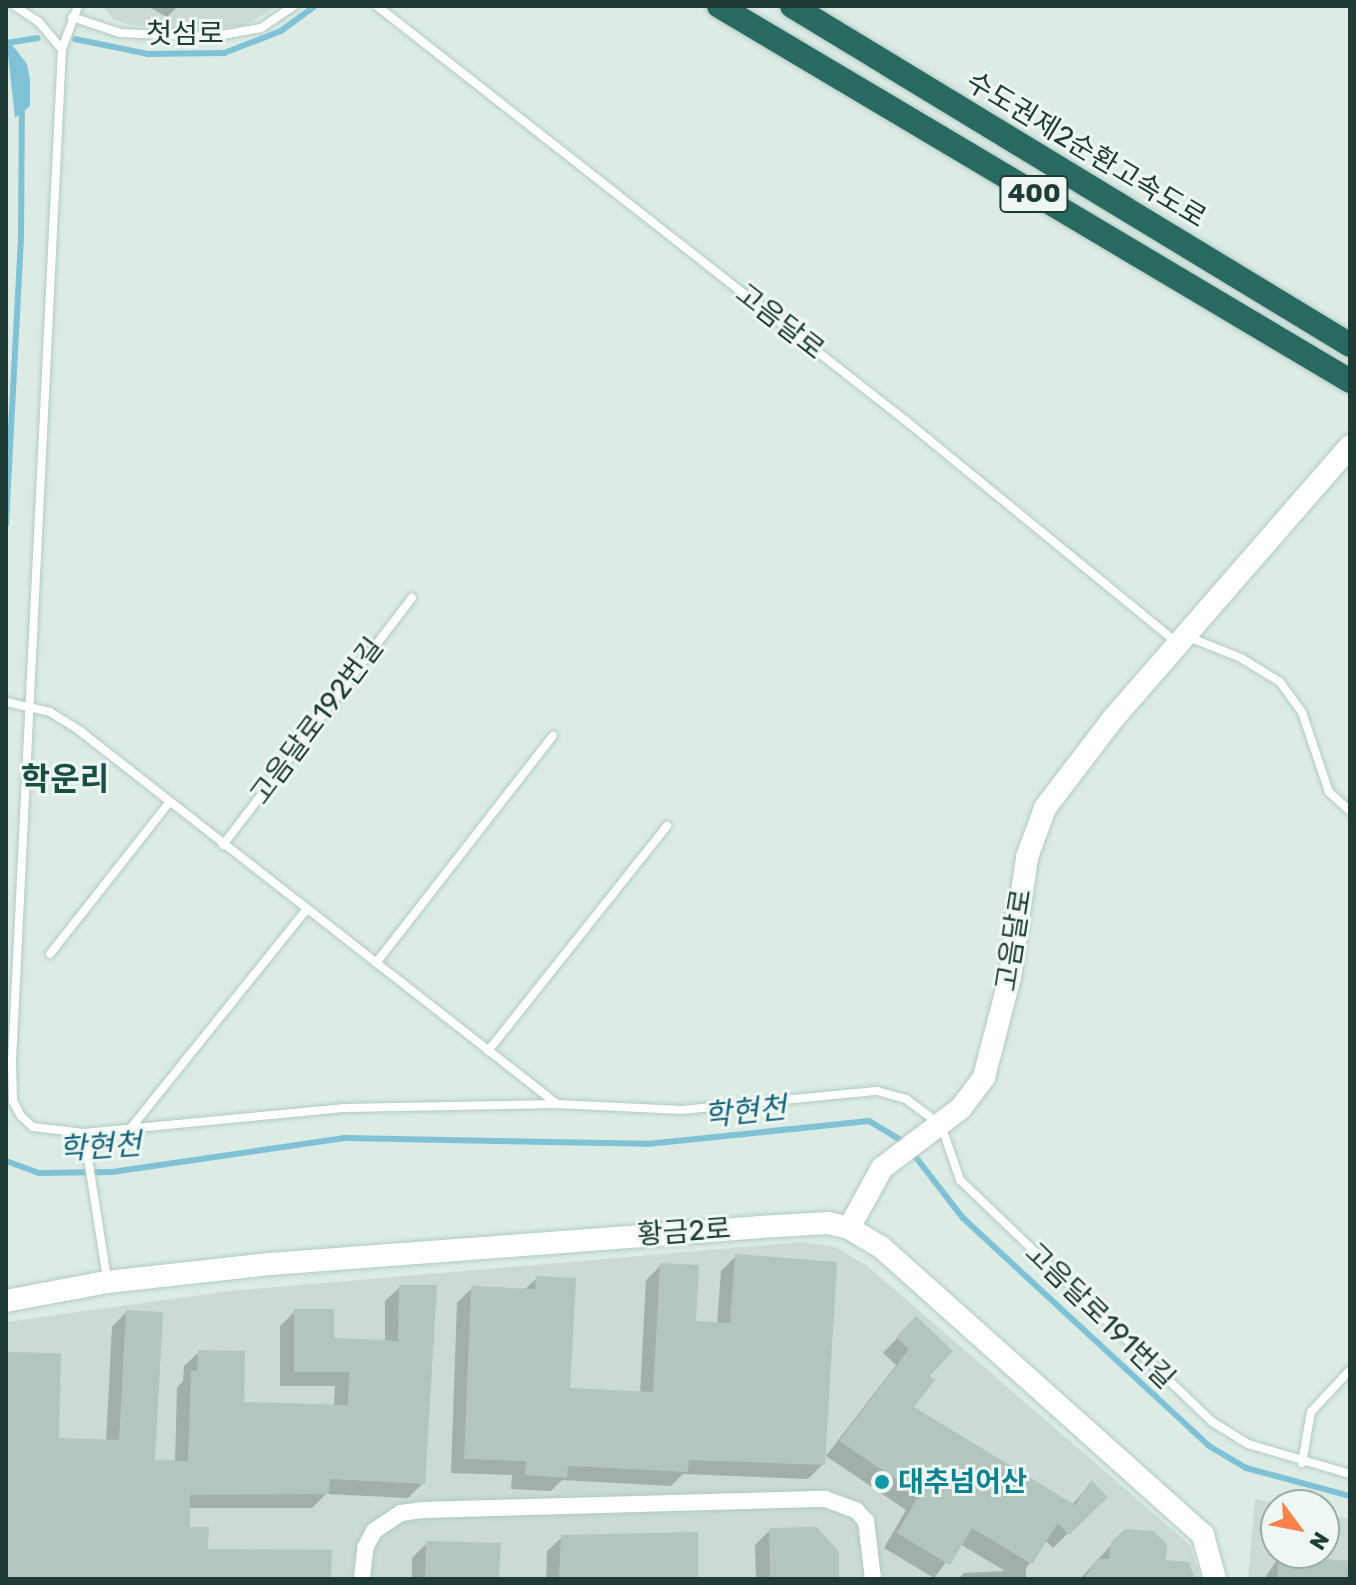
<!DOCTYPE html>
<meta charset="utf-8">
<style>
body{margin:0}
#map{position:relative;width:1356px;height:1585px;overflow:hidden;background:#ddebe5;font-family:Rubik,"Noto Sans KR",sans-serif}
div>[style]{position:absolute}
.built>*{inset:0;background:#cbdad4}
.water>*{inset:0;background:#80c2d5}
.shadow>*{inset:0;background:#0003}
.stream>*{height:6px;margin:-3px;padding:0 3px;transform-origin:3px;border-radius:3px;background:#80c2d5}
.building>*{inset:0;background:#b3c5bf}
.roads{filter:drop-shadow(0 0 2px #b0cbc3) drop-shadow(0 0 2px #b0cbc3)}
.lane>*{height:8px;margin:-4px;padding:0 4px;transform-origin:4px;border-radius:4px;background:#fff}
.street>*{height:16px;margin:-8px;padding:0 8px;transform-origin:8px;border-radius:8px;background:#fff}
.secondary>*{height:22px;margin:-11px;padding:0 11px;transform-origin:11px;border-radius:11px;background:#fff}
.highway>*{height:24px;margin:-12px;padding:0 12px;transform-origin:12px;border-radius:12px;background:#286960}
.dots>*{width:22px;height:22px;translate:-50% -50%;box-sizing:border-box;border:4px solid #eef7f3;border-radius:50%}
span{translate:-50% -50%;white-space:nowrap;text-align:center;line-height:1.15;-webkit-text-stroke:6px #eef7f3;paint-order:stroke}
.shield-label span{padding:2px 6px;background:#eef7f3;border:2px solid;border-radius:6px;-webkit-text-stroke-width:0}
.shield-label{font-size:26px;color:#1e3b35;font-weight:700}
.street-label{font-size:28px;color:#1e3b35}
.culture-label{font-size:28px;color:#0d838f;font-weight:700}
.left{translate:0 -50%;text-align:left}
.water-label{font-size:30px;color:#14637a;font-style:italic}
.quarter-label{font-size:32px;color:#194e44;font-weight:700}
.frame{position:absolute;inset:0;border:8px solid #1e3b35;pointer-events:none}
.north{position:absolute;left:1260px;top:1489px;width:80px;height:80px;box-sizing:border-box;background:#eef7f3;border:2px solid #9baca7;border-radius:50%;rotate:122deg;font-size:22px;font-weight:700;line-height:32px;text-align:center;color:#1e3b35}
.north::after{content:'';display:block;margin:auto;width:28px;height:36px;background:#fc804a;clip-path:polygon(50% 0,100% 100%,50% 72%,0 100%)}
</style>
<div id="map">
<div class="built">
<div style="clip-path:polygon(102px 6px,278px 6px,243px 26px,197px 30px,131px 25px,114px 20px)"></div>
<div style="clip-path:polygon(803px 1242px,835px 1247px,866px 1265px,1174px 1531px,1190px 1546px,1201px 1579px,6px 1579px,6px 1322px,230px 1291px)"></div>
<div style="clip-path:polygon(1255px 1499px,1284px 1505px,1276px 1505px,1276px 1553px,1324px 1553px,1324px 1513px,1350px 1519px,1350px 1579px,1248px 1579px)"></div>
</div>
<div class="water">
<div style="clip-path:polygon(6px 37px,27px 64px,30px 80px,30px 106px,15px 118px)"></div>
</div>
<div class="shadow">
<div style="clip-path:polygon(147px 6px,178px 6px,167px 17px)"></div>
<div style="clip-path:polygon(736px 1256px,823px 1464px,808px 1479px,683px 1474px,671px 1486px,562px 1480px,551px 1491px,511px 1489px,512px 1475px,451px 1473px,457px 1303px,472px 1288px,523px 1291px,537px 1278px,568px 1390px,640px 1394px,646px 1280px,661px 1265px,694px 1323px,717px 1324px,721px 1271px)"></div>
<div style="clip-path:polygon(400px 1287px,423px 1483px,408px 1498px,326px 1494px,312px 1508px,188px 1508px,187px 1529px,206px 1551px,329px 1579px,6px 1579px,6px 1354px,57px 1440px,106px 1442px,112px 1327px,126px 1312px,153px 1462px,175px 1462px,177px 1388px,183px 1381px,184px 1366px,199px 1352px,241px 1404px,334px 1407px,335px 1386px,280px 1386px,280px 1326px,295px 1311px,332px 1340px,385px 1342px,385px 1301px)"></div>
<div style="clip-path:polygon(901px 1334px,927px 1376px,911px 1407px,1071px 1506px,1091px 1483px,1105px 1497px,1053px 1548px,1045px 1540px,1026px 1568px,1026px 1579px,958px 1579px,964px 1573px,1005px 1571px,960px 1544px,934px 1578px,884px 1548px,906px 1510px,826px 1456px,896px 1365px,883px 1353px)"></div>
<div style="clip-path:polygon(770px 1530px,837px 1579px,756px 1579px,755px 1545px)"></div>
<div style="clip-path:polygon(562px 1537px,696px 1579px,546px 1579px,547px 1551px)"></div>
<div style="clip-path:polygon(427px 1543px,497px 1579px,412px 1579px,412px 1558px)"></div>
<div style="clip-path:polygon(1112px 1544px,1163px 1562px,1193px 1579px,1080px 1579px)"></div>
<div style="clip-path:polygon(1279px 1557px,1350px 1563px,1350px 1579px,1264px 1579px)"></div>
</div>
<div class="stream">
<div style="left:75px;top:39px;width:75px;rotate:11.6deg"></div>
<div style="left:148px;top:54px;width:76px;rotate:-0.8deg"></div>
<div style="left:224px;top:53px;width:61px;rotate:-21.1deg"></div>
<div style="left:281px;top:31px;width:42px;rotate:-36.3deg"></div>
<div style="left:6px;top:43px;width:32px;rotate:-9deg"></div>
<div style="left:6px;top:524px;width:287px;rotate:-87deg"></div>
<div style="left:21px;top:237px;width:133px;rotate:-89.6deg"></div>
<div style="left:6px;top:1161px;width:35px;rotate:20deg"></div>
<div style="left:39px;top:1173px;width:73px;rotate:-0.8deg"></div>
<div style="left:112px;top:1172px;width:235px;rotate:-8.3deg"></div>
<div style="left:345px;top:1138px;width:302px;rotate:1.1deg"></div>
<div style="left:647px;top:1144px;width:223px;rotate:-5.9deg"></div>
<div style="left:869px;top:1121px;width:41px;rotate:31deg"></div>
<div style="left:904px;top:1142px;width:96px;rotate:52.2deg"></div>
<div style="left:963px;top:1218px;width:335px;rotate:42.8deg"></div>
<div style="left:1209px;top:1446px;width:43px;rotate:30.7deg"></div>
<div style="left:1246px;top:1468px;width:108px;rotate:15.1deg"></div>
</div>
<div class="building">
<div style="clip-path:polygon(735px 1254px,837px 1262px,825px 1465px,689px 1460px,688px 1472px,568px 1466px,567px 1478px,525px 1475px,526px 1461px,464px 1459px,471px 1286px,535px 1289px,536px 1276px,576px 1278px,570px 1388px,653px 1392px,660px 1263px,699px 1265px,696px 1321px,730px 1323px)"></div>
<div style="clip-path:polygon(399px 1285px,437px 1285px,425px 1484px,330px 1479px,329px 1494px,190px 1495px,190px 1527px,209px 1527px,208px 1549px,332px 1550px,331px 1579px,6px 1579px,6px 1352px,61px 1353px,59px 1438px,119px 1440px,126px 1310px,163px 1312px,155px 1460px,188px 1461px,191px 1371px,197px 1371px,198px 1350px,245px 1351px,244px 1402px,348px 1405px,349px 1372px,294px 1372px,294px 1309px,334px 1309px,334px 1338px,398px 1341px)"></div>
<div style="clip-path:polygon(916px 1316px,953px 1351px,930px 1376px,935px 1380px,914px 1407px,1075px 1505px,1091px 1480px,1108px 1497px,1069px 1535px,1058px 1523px,1032px 1564px,972px 1528px,950px 1565px,897px 1533px,919px 1495px,839px 1441px,909px 1349px,896px 1337px)"></div>
<div style="clip-path:polygon(817px 1527px,839px 1552px,839px 1579px,770px 1579px,769px 1528px)"></div>
<div style="clip-path:polygon(1125px 1529px,1153px 1531px,1167px 1544px,1166px 1560px,1189px 1562px,1195px 1579px,1084px 1579px,1097px 1559px,1109px 1559px,1111px 1542px)"></div>
<div style="clip-path:polygon(698px 1532px,698px 1579px,559px 1579px,561px 1535px)"></div>
<div style="clip-path:polygon(426px 1541px,501px 1543px,499px 1579px,425px 1579px)"></div>
<div style="clip-path:polygon(1279px 1555px,1350px 1561px,1350px 1579px,1277px 1579px)"></div>
</div>
<div class="roads">
<div class="lane">
<div style="left:15px;top:6px;width:29px;rotate:34deg"></div>
<div style="left:39px;top:22px;width:35px;rotate:50deg"></div>
<div style="left:78px;top:6px;width:46px;rotate:110.4deg"></div>
<div style="left:62px;top:49px;width:1013px;rotate:92.83deg"></div>
<div style="left:12px;top:1061px;width:40px;rotate:88.6deg"></div>
<div style="left:13px;top:1101px;width:17px;rotate:62deg"></div>
<div style="left:21px;top:1116px;width:16px;rotate:43deg"></div>
<div style="left:33px;top:1127px;width:51px;rotate:6.7deg"></div>
<div style="left:84px;top:1133px;width:147px;rotate:81deg"></div>
<div style="left:377px;top:6px;width:672px;rotate:38.11deg"></div>
<div style="left:906px;top:421px;width:350px;rotate:39.3deg"></div>
<div style="left:72px;top:17px;width:51px;rotate:18.4deg"></div>
<div style="left:120px;top:33px;width:91px;rotate:2.5deg"></div>
<div style="left:211px;top:37px;width:51px;rotate:-10.2deg"></div>
<div style="left:261px;top:28px;width:40px;rotate:-34deg"></div>
<div style="left:1186px;top:636px;width:59px;rotate:21.8deg"></div>
<div style="left:1241px;top:658px;width:46px;rotate:31.6deg"></div>
<div style="left:1280px;top:682px;width:37px;rotate:54deg"></div>
<div style="left:1302px;top:712px;width:84px;rotate:71.4deg"></div>
<div style="left:1329px;top:792px;width:28px;rotate:42deg"></div>
<div style="left:6px;top:702px;width:45px;rotate:12.8deg"></div>
<div style="left:50px;top:712px;width:36px;rotate:32deg"></div>
<div style="left:80px;top:731px;width:606px;rotate:38.02deg"></div>
<div style="left:557px;top:1104px;width:125px;rotate:2.7deg"></div>
<div style="left:682px;top:1110px;width:196px;rotate:-5.6deg"></div>
<div style="left:877px;top:1091px;width:30px;rotate:15deg"></div>
<div style="left:906px;top:1099px;width:44px;rotate:36.6deg"></div>
<div style="left:941px;top:1125px;width:58px;rotate:70.9deg"></div>
<div style="left:960px;top:1180px;width:348px;rotate:43.8deg"></div>
<div style="left:1211px;top:1421px;width:44px;rotate:31.9deg"></div>
<div style="left:1248px;top:1444px;width:106px;rotate:16.4deg"></div>
<div style="left:223px;top:845px;width:311px;rotate:-52.6deg"></div>
<div style="left:50px;top:954px;width:192px;rotate:-51.8deg"></div>
<div style="left:376px;top:963px;width:288px;rotate:-52.1deg"></div>
<div style="left:488px;top:1051px;width:288px;rotate:-51.5deg"></div>
<div style="left:130px;top:1129px;width:280px;rotate:-51.2deg"></div>
<div style="left:84px;top:1133px;width:262px;rotate:-5.5deg"></div>
<div style="left:345px;top:1108px;width:212px;rotate:-1.1deg"></div>
<div style="left:1302px;top:1463px;width:52px;rotate:-80deg"></div>
<div style="left:1311px;top:1412px;width:57px;rotate:-47.1deg"></div>
</div>
<div class="street">
<div style="left:362px;top:1579px;width:31px;rotate:-84deg"></div>
<div style="left:365px;top:1548px;width:19px;rotate:-62deg"></div>
<div style="left:374px;top:1531px;width:32px;rotate:-34deg"></div>
<div style="left:401px;top:1513px;width:21px;rotate:-8deg"></div>
<div style="left:422px;top:1510px;width:403px;rotate:-1.6deg"></div>
<div style="left:825px;top:1499px;width:33px;rotate:20deg"></div>
<div style="left:856px;top:1510px;width:15px;rotate:48deg"></div>
<div style="left:866px;top:1521px;width:58px;rotate:83.1deg"></div>
</div>
<div class="secondary">
<div style="left:849px;top:1228px;width:68px;rotate:-61.2deg"></div>
<div style="left:882px;top:1168px;width:99px;rotate:-37.2deg"></div>
<div style="left:961px;top:1108px;width:39px;rotate:-53deg"></div>
<div style="left:984px;top:1077px;width:103px;rotate:-75.4deg"></div>
<div style="left:1010px;top:977px;width:121px;rotate:-81.9deg"></div>
<div style="left:1027px;top:857px;width:52px;rotate:-69.8deg"></div>
<div style="left:1045px;top:808px;width:111px;rotate:-52.7deg"></div>
<div style="left:1112px;top:720px;width:363px;rotate:-49deg"></div>
<div style="left:6px;top:1301px;width:103px;rotate:-10.7deg"></div>
<div style="left:107px;top:1282px;width:164px;rotate:-6.3deg"></div>
<div style="left:270px;top:1264px;width:490px;rotate:-4.3deg"></div>
<div style="left:759px;top:1227px;width:69px;rotate:-3.3deg"></div>
<div style="left:828px;top:1223px;width:22px;rotate:13deg"></div>
<div style="left:849px;top:1228px;width:37px;rotate:31deg"></div>
<div style="left:881px;top:1247px;width:432px;rotate:41.8deg"></div>
<div style="left:1203px;top:1535px;width:46px;rotate:74.7deg"></div>
</div>
<div class="highway">
<div style="left:719px;top:6px;width:734px;rotate:30.72deg"></div>
<div style="left:792px;top:6px;width:653px;rotate:31.28deg"></div>
</div>
</div>
<div class="dots">
<div style="left:882px;top:1482px;background:#0f9aa8"></div>
</div>
<div class="shield-label">
<span style="left:1034px;top:194px">400</span>
</div>
<div class="street-label">
<span style="left:185px;top:34px">첫섬로</span>
<span style="left:1086px;top:150px;rotate:31deg">수도권제2순환고속도로</span>
<span style="left:780px;top:322px;rotate:38deg">고음달로</span>
<span style="left:317px;top:721px;rotate:-53deg">고음달로192번길</span>
<span style="left:1014px;top:940px;rotate:-81deg">고음달로</span>
<span style="left:684px;top:1232px;rotate:-4deg">황금2로</span>
<span style="left:1100px;top:1316px;rotate:44deg">고음달로191번길</span>
</div>
<div class="culture-label">
<span class="left" style="left:898px;top:1482px">대추넘어산</span>
</div>
<div class="water-label">
<span style="left:745px;top:1112px;rotate:-6deg">학현천</span>
<span style="left:100px;top:1147px;rotate:-4deg">학현천</span>
</div>
<div class="quarter-label">
<span style="left:65px;top:779px">학운리</span>
</div>
<div class="frame"></div>
<div class="north">N</div>
</div>
